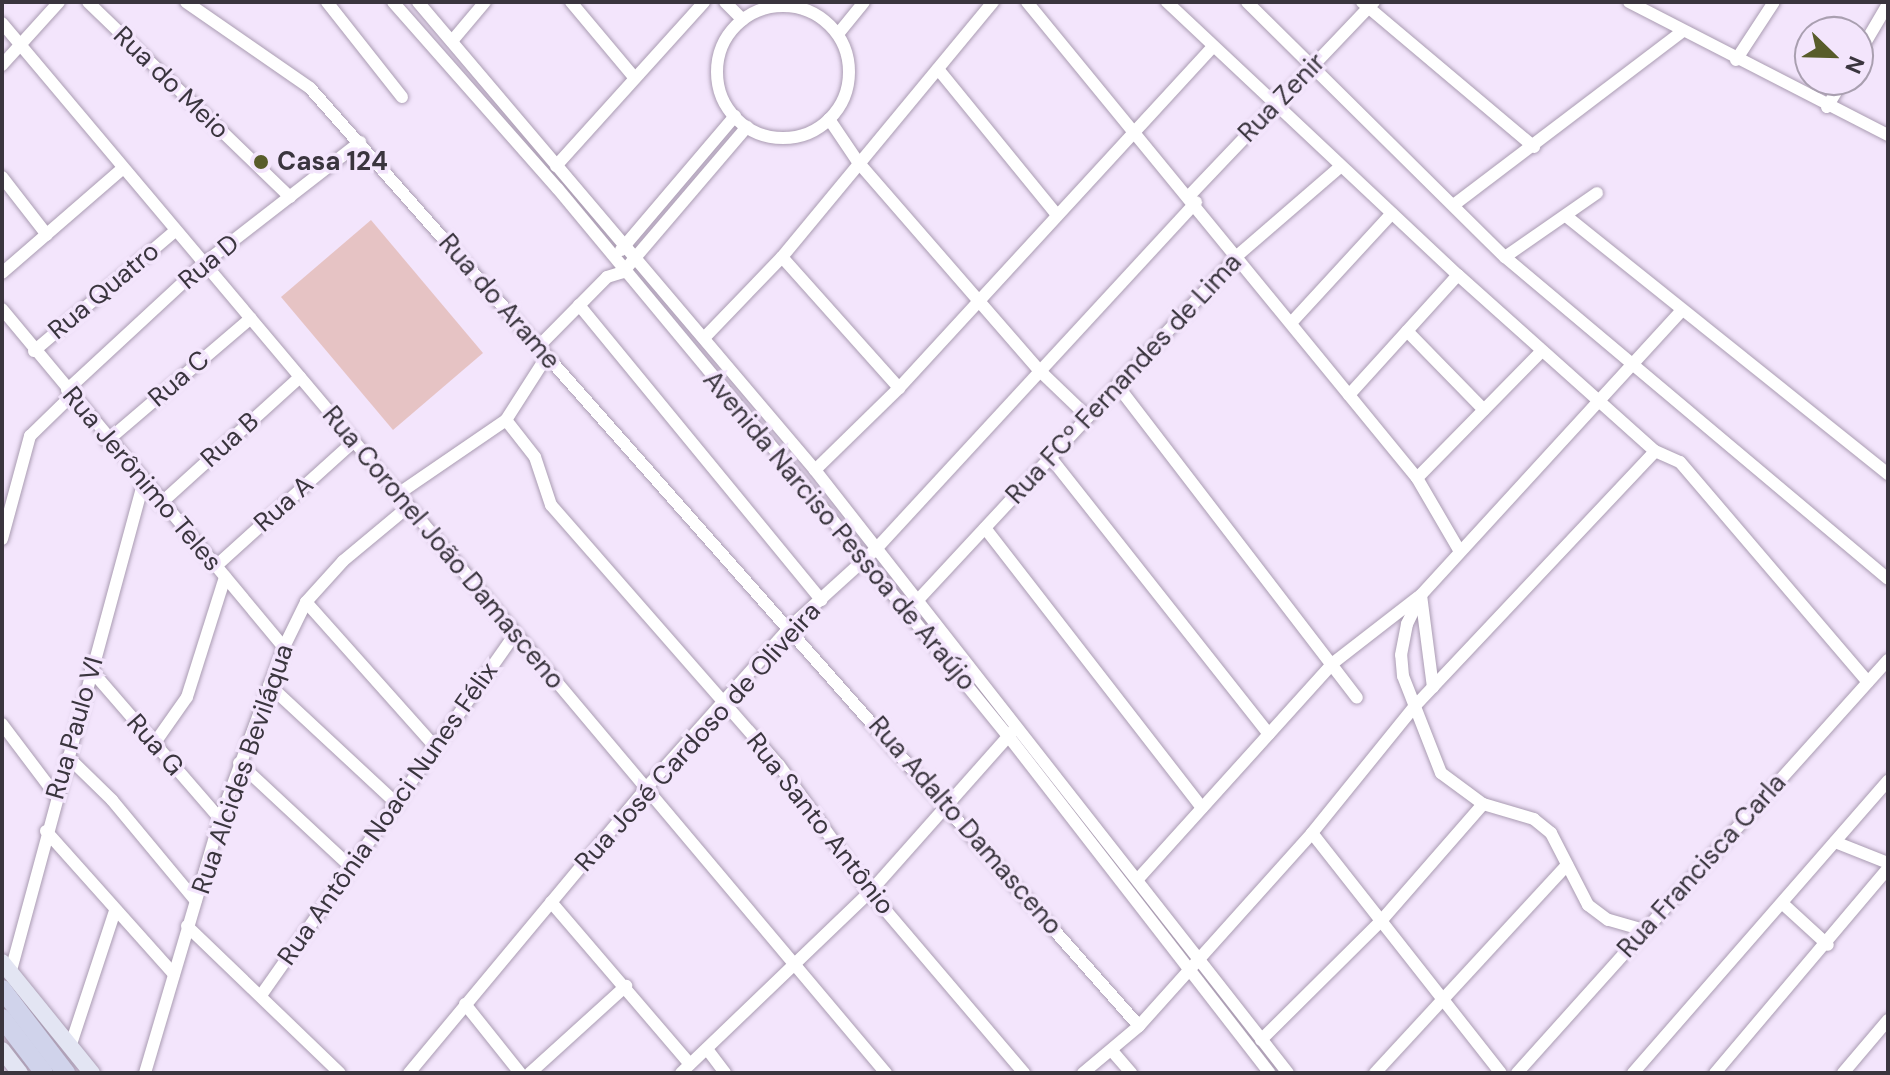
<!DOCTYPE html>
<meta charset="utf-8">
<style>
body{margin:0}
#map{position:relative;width:1890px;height:1075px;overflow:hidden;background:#f3e5fc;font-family:"DM Sans",sans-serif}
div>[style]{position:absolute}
.green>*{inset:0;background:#e6c3c4}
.roads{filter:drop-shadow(0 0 2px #aa9cb2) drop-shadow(0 0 2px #aa9cb2)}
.minor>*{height:12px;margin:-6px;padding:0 6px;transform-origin:6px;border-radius:6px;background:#fff}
.minor>.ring{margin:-6px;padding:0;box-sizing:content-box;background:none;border:12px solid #fff;border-radius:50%}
.major>*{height:16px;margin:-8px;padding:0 8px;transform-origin:8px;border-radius:8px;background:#e3e5f3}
.highway>*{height:18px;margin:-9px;padding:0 9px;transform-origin:9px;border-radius:9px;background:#d0d3eb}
.dots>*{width:22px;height:22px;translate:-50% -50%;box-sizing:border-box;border:4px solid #f3e5fc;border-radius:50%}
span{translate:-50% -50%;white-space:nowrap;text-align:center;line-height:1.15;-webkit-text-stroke:7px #f3e5fc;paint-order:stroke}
.street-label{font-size:26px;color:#3a353e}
.poi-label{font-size:26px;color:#3a353e;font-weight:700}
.left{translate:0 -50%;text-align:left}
.frame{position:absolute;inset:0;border:4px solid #3a353e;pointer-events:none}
.north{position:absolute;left:1794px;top:16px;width:80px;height:80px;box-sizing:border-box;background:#f3e5fc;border:2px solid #a99fb0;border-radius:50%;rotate:113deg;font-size:22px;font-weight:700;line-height:32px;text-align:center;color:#3a353e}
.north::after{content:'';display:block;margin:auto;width:28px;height:36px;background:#585c2a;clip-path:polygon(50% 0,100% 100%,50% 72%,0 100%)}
</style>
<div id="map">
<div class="green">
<div style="clip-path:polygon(371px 220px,483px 353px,393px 430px,281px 297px)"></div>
</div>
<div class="roads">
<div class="minor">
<div style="left:88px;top:2px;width:281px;rotate:44deg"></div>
<div style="left:186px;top:2px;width:151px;rotate:34.7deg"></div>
<div style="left:310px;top:88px;width:1252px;rotate:48.53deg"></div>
<div style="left:327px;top:2px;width:121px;rotate:51.7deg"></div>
<div style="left:393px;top:2px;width:249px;rotate:48.6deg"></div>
<div style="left:558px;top:189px;width:377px;rotate:50.3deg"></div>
<div style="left:799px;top:479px;width:333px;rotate:50.9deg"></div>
<div style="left:1009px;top:737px;width:425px;rotate:52.2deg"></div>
<div style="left:418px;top:2px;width:614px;rotate:49.69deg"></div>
<div style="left:815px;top:470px;width:766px;rotate:51.89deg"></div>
<div style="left:571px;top:2px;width:98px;rotate:50deg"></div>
<div style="left:725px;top:2px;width:25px;rotate:45deg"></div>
<div style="left:1027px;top:2px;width:615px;rotate:50.67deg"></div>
<div style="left:1417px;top:478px;width:83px;rotate:59.7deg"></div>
<div style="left:1167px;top:2px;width:399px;rotate:43.2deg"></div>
<div style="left:1458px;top:275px;width:264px;rotate:41.8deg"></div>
<div style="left:1655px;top:451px;width:27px;rotate:24deg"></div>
<div style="left:1680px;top:462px;width:289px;rotate:49.5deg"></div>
<div style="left:1247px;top:2px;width:363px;rotate:44.7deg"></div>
<div style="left:1505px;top:257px;width:500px;rotate:40.05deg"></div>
<div style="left:1362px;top:2px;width:225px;rotate:40.1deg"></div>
<div style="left:1629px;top:2px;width:291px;rotate:27.2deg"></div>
<div class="ring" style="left:717px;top:6px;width:120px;height:120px"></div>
<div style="left:2px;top:23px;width:1373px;rotate:49.91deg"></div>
<div style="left:838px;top:34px;width:41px;rotate:-50.9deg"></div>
<div style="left:452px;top:41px;width:51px;rotate:-49.8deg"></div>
<div style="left:1858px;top:55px;width:59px;rotate:-59.5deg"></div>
<div style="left:1736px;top:60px;width:69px;rotate:-56.8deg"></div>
<div style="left:2px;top:65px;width:85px;rotate:-47.9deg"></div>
<div style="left:938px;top:69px;width:188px;rotate:50.8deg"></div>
<div style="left:1827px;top:107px;width:31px;rotate:-59deg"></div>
<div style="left:829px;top:119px;width:52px;rotate:56deg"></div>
<div style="left:858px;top:162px;width:277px;rotate:49deg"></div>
<div style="left:1040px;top:371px;width:66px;rotate:43.8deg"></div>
<div style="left:556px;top:166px;width:221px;rotate:-47.9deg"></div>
<div style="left:2px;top:177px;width:73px;rotate:52.2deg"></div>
<div style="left:1190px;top:195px;width:267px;rotate:-46.4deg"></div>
<div style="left:1455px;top:204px;width:285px;rotate:-37.2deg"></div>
<div style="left:1566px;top:216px;width:413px;rotate:38.7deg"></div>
<div style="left:621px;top:250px;width:176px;rotate:-49.6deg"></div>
<div style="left:782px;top:257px;width:176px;rotate:48.2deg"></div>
<div style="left:1505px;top:257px;width:112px;rotate:-34.8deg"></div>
<div style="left:2px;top:273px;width:159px;rotate:-40.9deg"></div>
<div style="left:579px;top:305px;width:382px;rotate:50.6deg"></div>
<div style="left:2px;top:309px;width:440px;rotate:50.2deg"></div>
<div style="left:1291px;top:323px;width:149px;rotate:-47.4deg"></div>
<div style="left:1407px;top:331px;width:110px;rotate:45.7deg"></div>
<div style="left:705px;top:337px;width:111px;rotate:-46.1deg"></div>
<div style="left:782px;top:257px;width:331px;rotate:-50.4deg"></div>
<div style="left:539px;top:346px;width:97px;rotate:-45.4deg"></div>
<div style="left:607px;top:277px;width:17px;rotate:-17deg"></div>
<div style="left:623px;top:272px;width:191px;rotate:-49.5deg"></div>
<div style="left:34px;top:351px;width:184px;rotate:-40.4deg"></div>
<div style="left:1117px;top:385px;width:394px;rotate:52.5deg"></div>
<div style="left:67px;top:390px;width:185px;rotate:-42.8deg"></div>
<div style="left:203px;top:264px;width:199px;rotate:-37.8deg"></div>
<div style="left:1349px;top:395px;width:162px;rotate:-47.8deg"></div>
<div style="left:506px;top:420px;width:47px;rotate:51.9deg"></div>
<div style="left:535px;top:457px;width:51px;rotate:71.6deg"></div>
<div style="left:551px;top:505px;width:346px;rotate:48.8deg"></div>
<div style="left:779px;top:765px;width:156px;rotate:54.4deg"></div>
<div style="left:870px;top:892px;width:238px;rotate:49.6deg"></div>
<div style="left:107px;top:441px;width:189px;rotate:-40.5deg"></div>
<div style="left:1050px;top:457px;width:353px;rotate:51.7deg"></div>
<div style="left:815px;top:470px;width:117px;rotate:-44.3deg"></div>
<div style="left:899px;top:388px;width:464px;rotate:-47.4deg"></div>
<div style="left:1417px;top:478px;width:178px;rotate:-45.5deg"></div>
<div style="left:398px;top:494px;width:131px;rotate:-34.4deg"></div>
<div style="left:506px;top:420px;width:76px;rotate:-57.4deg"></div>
<div style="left:160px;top:504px;width:189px;rotate:-42.2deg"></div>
<div style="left:985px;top:528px;width:354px;rotate:52.2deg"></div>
<div style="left:2px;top:539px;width:107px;rotate:-74.8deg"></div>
<div style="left:30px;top:436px;width:57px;rotate:-44.3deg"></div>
<div style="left:216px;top:566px;width:183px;rotate:-42.1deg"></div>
<div style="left:1421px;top:595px;width:93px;rotate:82.6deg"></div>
<div style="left:917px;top:601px;width:472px;rotate:-47.1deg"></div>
<div style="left:1238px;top:255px;width:135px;rotate:-40.8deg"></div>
<div style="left:306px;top:602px;width:194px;rotate:48.3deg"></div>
<div style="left:91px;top:670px;width:197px;rotate:49.1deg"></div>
<div style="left:269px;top:685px;width:175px;rotate:42.9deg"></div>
<div style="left:2px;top:724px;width:91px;rotate:53deg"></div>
<div style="left:154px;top:744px;width:57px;rotate:-54.9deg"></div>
<div style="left:187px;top:697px;width:126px;rotate:-72.4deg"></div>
<div style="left:68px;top:757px;width:62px;rotate:44.3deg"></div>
<div style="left:112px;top:800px;width:131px;rotate:50.3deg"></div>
<div style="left:239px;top:763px;width:151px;rotate:42.9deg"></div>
<div style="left:46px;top:831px;width:192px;rotate:48.2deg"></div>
<div style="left:1312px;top:833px;width:305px;rotate:51.8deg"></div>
<div style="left:1835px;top:842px;width:57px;rotate:21.6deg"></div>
<div style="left:1138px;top:879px;width:291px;rotate:-47.9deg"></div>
<div style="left:1333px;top:663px;width:108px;rotate:-37.8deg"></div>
<div style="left:551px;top:902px;width:213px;rotate:49.4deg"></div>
<div style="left:1782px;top:903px;width:62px;rotate:42.4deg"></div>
<div style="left:187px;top:926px;width:212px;rotate:43.9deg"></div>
<div style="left:1644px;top:930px;width:37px;rotate:-164deg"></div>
<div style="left:1608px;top:920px;width:25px;rotate:-143deg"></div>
<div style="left:1588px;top:905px;width:81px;rotate:-117.2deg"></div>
<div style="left:1551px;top:833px;width:22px;rotate:-141deg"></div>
<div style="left:1534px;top:819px;width:53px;rotate:-163.6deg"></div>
<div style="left:1483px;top:804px;width:52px;rotate:-143.6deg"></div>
<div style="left:1441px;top:773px;width:104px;rotate:-111.4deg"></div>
<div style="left:1403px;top:676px;width:21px;rotate:-95deg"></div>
<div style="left:1401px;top:655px;width:32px;rotate:-79deg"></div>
<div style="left:1407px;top:624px;width:32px;rotate:-64deg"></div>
<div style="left:1421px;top:595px;width:385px;rotate:-47.5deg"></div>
<div style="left:10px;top:974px;width:508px;rotate:-74.81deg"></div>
<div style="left:262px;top:994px;width:440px;rotate:-54.9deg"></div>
<div style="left:465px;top:1004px;width:88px;rotate:51.4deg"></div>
<div style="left:1261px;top:1040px;width:169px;rotate:-44.8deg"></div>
<div style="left:1381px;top:921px;width:155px;rotate:-48.9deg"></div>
<div style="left:70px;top:1047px;width:143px;rotate:-71.7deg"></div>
<div style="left:707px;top:1049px;width:30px;rotate:53deg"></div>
<div style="left:1113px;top:1052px;width:28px;rotate:49deg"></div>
<div style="left:145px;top:1073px;width:265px;rotate:-73.5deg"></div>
<div style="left:220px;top:819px;width:184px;rotate:-69.6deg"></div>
<div style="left:284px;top:647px;width:50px;rotate:-63.9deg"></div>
<div style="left:306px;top:602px;width:55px;rotate:-47.9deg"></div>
<div style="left:343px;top:561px;width:85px;rotate:-39.7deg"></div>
<div style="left:409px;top:1073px;width:372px;rotate:-50.2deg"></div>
<div style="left:647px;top:787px;width:215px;rotate:-48.2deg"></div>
<div style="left:790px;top:627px;width:116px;rotate:-42.2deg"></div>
<div style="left:876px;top:549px;width:472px;rotate:-47.3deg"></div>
<div style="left:530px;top:1073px;width:130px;rotate:-42.2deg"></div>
<div style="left:681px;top:1073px;width:262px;rotate:-43.8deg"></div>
<div style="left:870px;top:892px;width:215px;rotate:-48.4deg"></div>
<div style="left:1083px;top:1073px;width:73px;rotate:-40deg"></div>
<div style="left:1139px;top:1026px;width:259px;rotate:-48.1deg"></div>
<div style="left:1312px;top:833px;width:164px;rotate:-51deg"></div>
<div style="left:1415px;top:706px;width:350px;rotate:-46.7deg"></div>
<div style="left:1375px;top:1073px;width:283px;rotate:-47.3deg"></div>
<div style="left:1517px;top:1073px;width:555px;rotate:-48.07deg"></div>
<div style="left:1633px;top:1073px;width:388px;rotate:-48.9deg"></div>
<div style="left:1715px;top:1073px;width:268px;rotate:-49.8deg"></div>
<div style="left:1843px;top:1073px;width:70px;rotate:-49.7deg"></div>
</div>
<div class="major">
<div style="left:2px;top:962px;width:143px;rotate:51deg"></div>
<div style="left:2px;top:1050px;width:29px;rotate:52deg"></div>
</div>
<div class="highway">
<div style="left:2px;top:989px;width:106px;rotate:52.7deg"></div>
<div style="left:2px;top:1018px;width:69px;rotate:52.6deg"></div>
</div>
</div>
<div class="dots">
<div style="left:261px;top:162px;background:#585c2a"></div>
</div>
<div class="street-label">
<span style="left:171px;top:83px;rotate:44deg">Rua do Meio</span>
<span style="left:1282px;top:98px;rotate:-46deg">Rua Zenir</span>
<span style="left:209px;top:262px;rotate:-40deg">Rua D</span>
<span style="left:104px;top:291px;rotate:-40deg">Rua Quatro</span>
<span style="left:499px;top:302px;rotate:49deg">Rua do Arame</span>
<span style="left:179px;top:379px;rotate:-41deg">Rua C</span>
<span style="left:1124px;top:379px;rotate:-47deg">Rua FCº Fernandes de Lima</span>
<span style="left:230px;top:440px;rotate:-42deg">Rua B</span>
<span style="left:142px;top:479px;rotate:50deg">Rua Jerônimo Teles</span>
<span style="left:284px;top:504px;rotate:-42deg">Rua A</span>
<span style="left:839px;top:531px;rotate:50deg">Avenida Narciso Pessoa de Araújo</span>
<span style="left:443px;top:548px;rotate:50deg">Rua Coronel João Damasceno</span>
<span style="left:75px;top:728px;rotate:-74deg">Rua Paulo VI</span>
<span style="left:698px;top:737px;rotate:-48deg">Rua José Cardoso de Oliveira</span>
<span style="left:155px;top:745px;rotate:49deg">Rua G</span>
<span style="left:243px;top:769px;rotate:-71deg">Rua Alcides Beviláqua</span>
<span style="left:388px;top:814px;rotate:-55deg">Rua Antônia Noaci Nunes Félix</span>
<span style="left:820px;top:824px;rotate:52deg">Rua Santo Antônio</span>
<span style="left:965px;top:826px;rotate:49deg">Rua Adalto Damasceno</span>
<span style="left:1702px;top:866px;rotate:-48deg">Rua Francisca Carla</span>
</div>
<div class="poi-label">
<span class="left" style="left:277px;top:162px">Casa 124</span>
</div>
<div class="frame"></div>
<div class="north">N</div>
</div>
